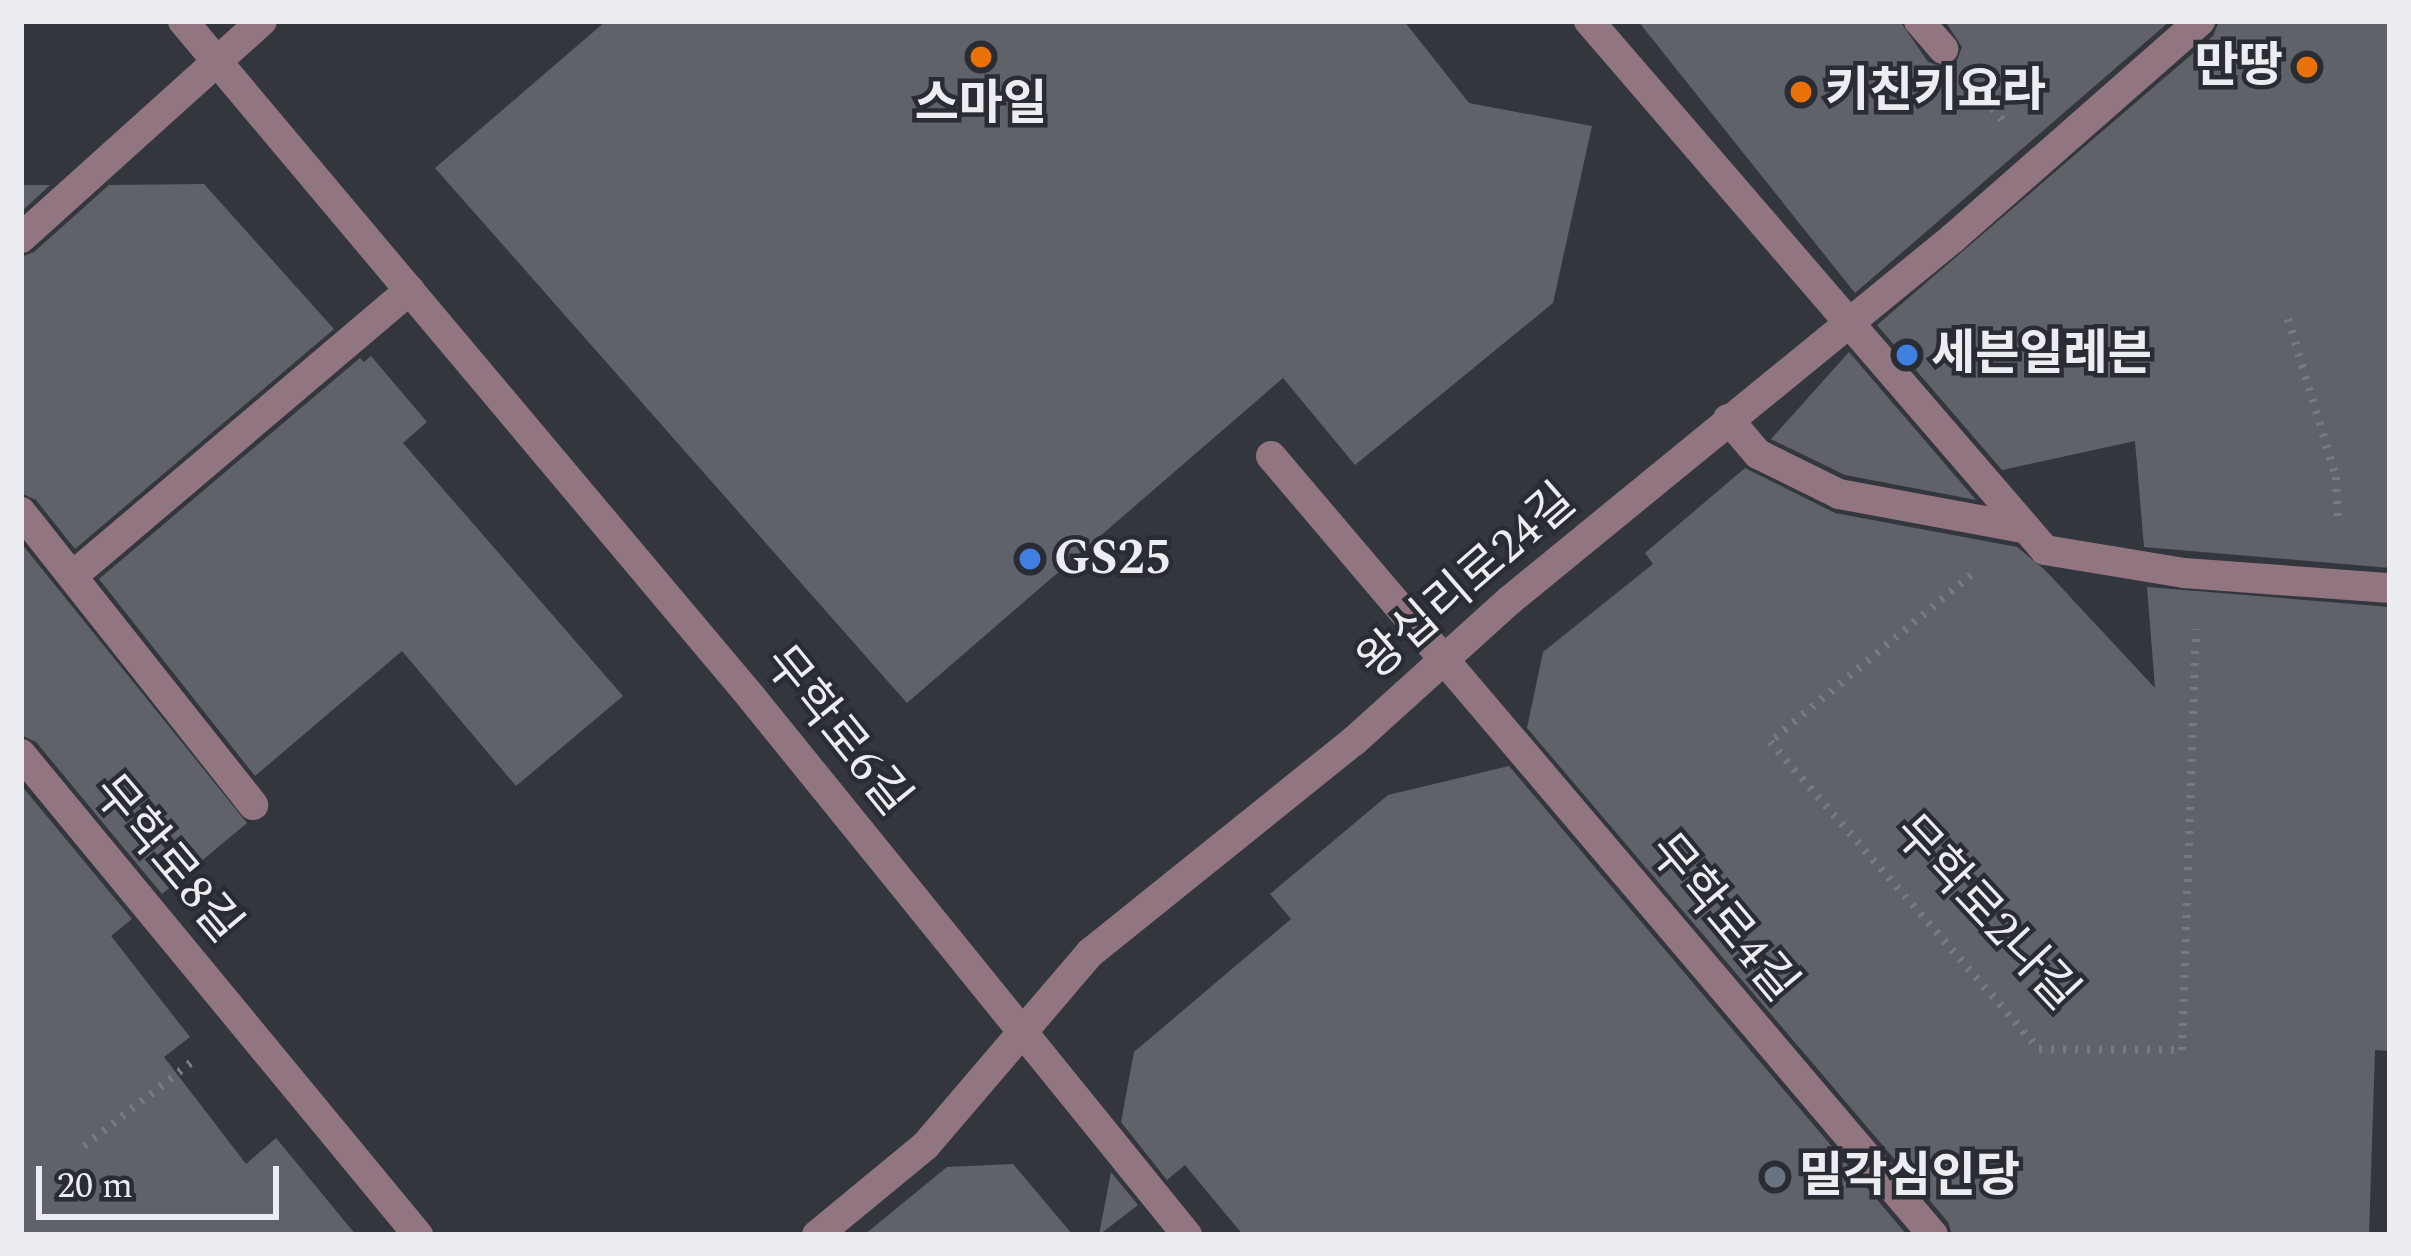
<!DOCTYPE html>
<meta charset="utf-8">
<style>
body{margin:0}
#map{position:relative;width:2411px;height:1256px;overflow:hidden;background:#34363d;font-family:Spectral,"Noto Sans KR",serif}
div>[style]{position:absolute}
.building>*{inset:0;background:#60626a}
.path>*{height:8px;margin-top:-4px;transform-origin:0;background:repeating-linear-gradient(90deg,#787980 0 3px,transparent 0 12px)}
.minor>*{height:30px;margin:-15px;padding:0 15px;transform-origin:15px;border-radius:15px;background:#917580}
.dots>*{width:33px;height:33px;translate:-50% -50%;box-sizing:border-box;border:6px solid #2a2c33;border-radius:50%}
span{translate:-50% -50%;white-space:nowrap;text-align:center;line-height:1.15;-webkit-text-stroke:9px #2a2c33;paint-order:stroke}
.poi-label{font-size:48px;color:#ecedf2;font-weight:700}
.right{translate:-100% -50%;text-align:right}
.left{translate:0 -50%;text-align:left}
.street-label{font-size:48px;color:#ecedf2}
.frame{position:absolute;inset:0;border:24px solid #ecedf2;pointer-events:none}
.scale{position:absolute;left:36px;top:1166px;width:243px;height:54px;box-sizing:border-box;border:6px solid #ecedf2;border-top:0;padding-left:15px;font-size:36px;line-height:42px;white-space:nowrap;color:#ecedf2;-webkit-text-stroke:9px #2a2c33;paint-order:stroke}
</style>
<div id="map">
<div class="building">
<div style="clip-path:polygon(606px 21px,1404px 21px,1469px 103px,1592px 126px,1553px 303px,1355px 465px,1283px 378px,907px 703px,435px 168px)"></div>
<div style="clip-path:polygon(1638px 21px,1900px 21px,1928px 62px,1945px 68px,1956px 63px,1962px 47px,1945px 21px,2170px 21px,1855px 293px)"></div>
<div style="clip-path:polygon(2219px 21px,2390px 21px,2390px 568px,2144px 547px,2135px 441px,2002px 470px,1877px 325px,2213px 36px)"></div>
<div style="clip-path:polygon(204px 184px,334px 329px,75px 549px,36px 500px,21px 493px,21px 257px,34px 252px,109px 185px)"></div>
<div style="clip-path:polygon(21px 185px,50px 185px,21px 212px)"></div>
<div style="clip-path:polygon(1849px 352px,1976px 500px,1845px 475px,1771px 439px)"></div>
<div style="clip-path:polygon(371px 356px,427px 422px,403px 443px,623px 696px,516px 786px,402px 651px,255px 776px,99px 579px,360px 358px,364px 362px)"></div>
<div style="clip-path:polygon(1745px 468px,1835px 513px,2017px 547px,2045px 570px,2155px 688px,2147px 587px,2390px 607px,2390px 1051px,2375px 1050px,2369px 1235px,1952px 1235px,1948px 1222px,1527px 728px,1543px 652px,1653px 564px,1645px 553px)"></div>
<div style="clip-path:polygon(21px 543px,247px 823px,162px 894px,36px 742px,21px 735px)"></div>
<div style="clip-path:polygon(1509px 766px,1907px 1235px,1243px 1235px,1185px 1165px,1167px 1180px,1121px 1122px,1134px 1052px,1291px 919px,1270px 894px,1388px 795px)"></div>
<div style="clip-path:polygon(21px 785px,132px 919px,111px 936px,190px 1037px,164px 1057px,246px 1164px,276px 1138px,356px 1235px,21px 1235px)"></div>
<div style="clip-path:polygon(1013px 1164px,1073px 1235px,864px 1235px,947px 1167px)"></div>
<div style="clip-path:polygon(1111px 1172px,1138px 1205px,1099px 1235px)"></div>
</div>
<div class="path">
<div style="left:1977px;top:90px;width:39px;rotate:50deg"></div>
<div style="left:2288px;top:319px;width:165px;rotate:73.1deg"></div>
<div style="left:2336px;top:477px;width:48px;rotate:87.6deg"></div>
<div style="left:1971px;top:575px;width:261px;rotate:140.3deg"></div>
<div style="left:1770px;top:742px;width:408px;rotate:48.8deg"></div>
<div style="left:2039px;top:1049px;width:143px;rotate:0.4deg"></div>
<div style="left:2182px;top:1050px;width:421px;rotate:-88.1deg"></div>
<div style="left:84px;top:1146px;width:143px;rotate:-37.9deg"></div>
</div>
<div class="minor">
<div style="left:183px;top:21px;width:884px;rotate:49.95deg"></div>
<div style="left:752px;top:698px;width:691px;rotate:50.99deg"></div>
<div style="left:1589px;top:21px;width:698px;rotate:49.24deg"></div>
<div style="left:2045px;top:550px;width:141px;rotate:9.4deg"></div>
<div style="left:2184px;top:573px;width:207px;rotate:4.2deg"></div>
<div style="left:1919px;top:21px;width:37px;rotate:49deg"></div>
<div style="left:21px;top:238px;width:324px;rotate:-42deg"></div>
<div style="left:1728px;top:419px;width:46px;rotate:49.4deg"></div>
<div style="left:1758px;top:454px;width:90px;rotate:26.3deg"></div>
<div style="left:1839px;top:494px;width:191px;rotate:10.5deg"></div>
<div style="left:1271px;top:456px;width:1022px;rotate:49.64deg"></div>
<div style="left:21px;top:512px;width:374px;rotate:51.6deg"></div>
<div style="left:75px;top:574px;width:439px;rotate:-40.3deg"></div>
<div style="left:21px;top:754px;width:624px;rotate:50.46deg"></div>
<div style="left:817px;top:1235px;width:141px;rotate:-39.5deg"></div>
<div style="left:926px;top:1145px;width:253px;rotate:-49.5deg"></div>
<div style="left:1090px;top:953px;width:339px;rotate:-38.8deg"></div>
<div style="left:1354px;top:741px;width:210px;rotate:-42.1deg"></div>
<div style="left:1510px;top:600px;width:572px;rotate:-39.25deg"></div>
<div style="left:1953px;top:238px;width:329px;rotate:-41.3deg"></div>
</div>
<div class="dots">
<div style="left:981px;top:57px;background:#e8710a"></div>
<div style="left:2307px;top:67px;background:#e8710a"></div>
<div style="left:1801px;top:92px;background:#e8710a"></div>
<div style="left:1907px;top:355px;background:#3f7fe0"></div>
<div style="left:1030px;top:559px;background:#3f7fe0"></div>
<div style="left:1775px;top:1177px;background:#6b7280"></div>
</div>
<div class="poi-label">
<span class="right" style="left:2283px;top:67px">만땅</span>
<span class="left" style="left:1825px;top:92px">키친키요라</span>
<span style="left:981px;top:105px">스마일</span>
<span class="left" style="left:1931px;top:355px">세븐일레븐</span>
<span class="left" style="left:1054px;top:559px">GS25</span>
<span class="left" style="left:1799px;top:1177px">밀각심인당</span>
</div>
<div class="street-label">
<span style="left:1467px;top:582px;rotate:-41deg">왕십리로24길</span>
<span style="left:837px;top:731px;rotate:51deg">무학로6길</span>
<span style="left:167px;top:859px;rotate:50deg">무학로8길</span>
<span style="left:1986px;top:913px;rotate:47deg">무학로2나길</span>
<span style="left:1723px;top:918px;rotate:50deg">무학로4길</span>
</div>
<div class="frame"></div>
<div class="scale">20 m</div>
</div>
